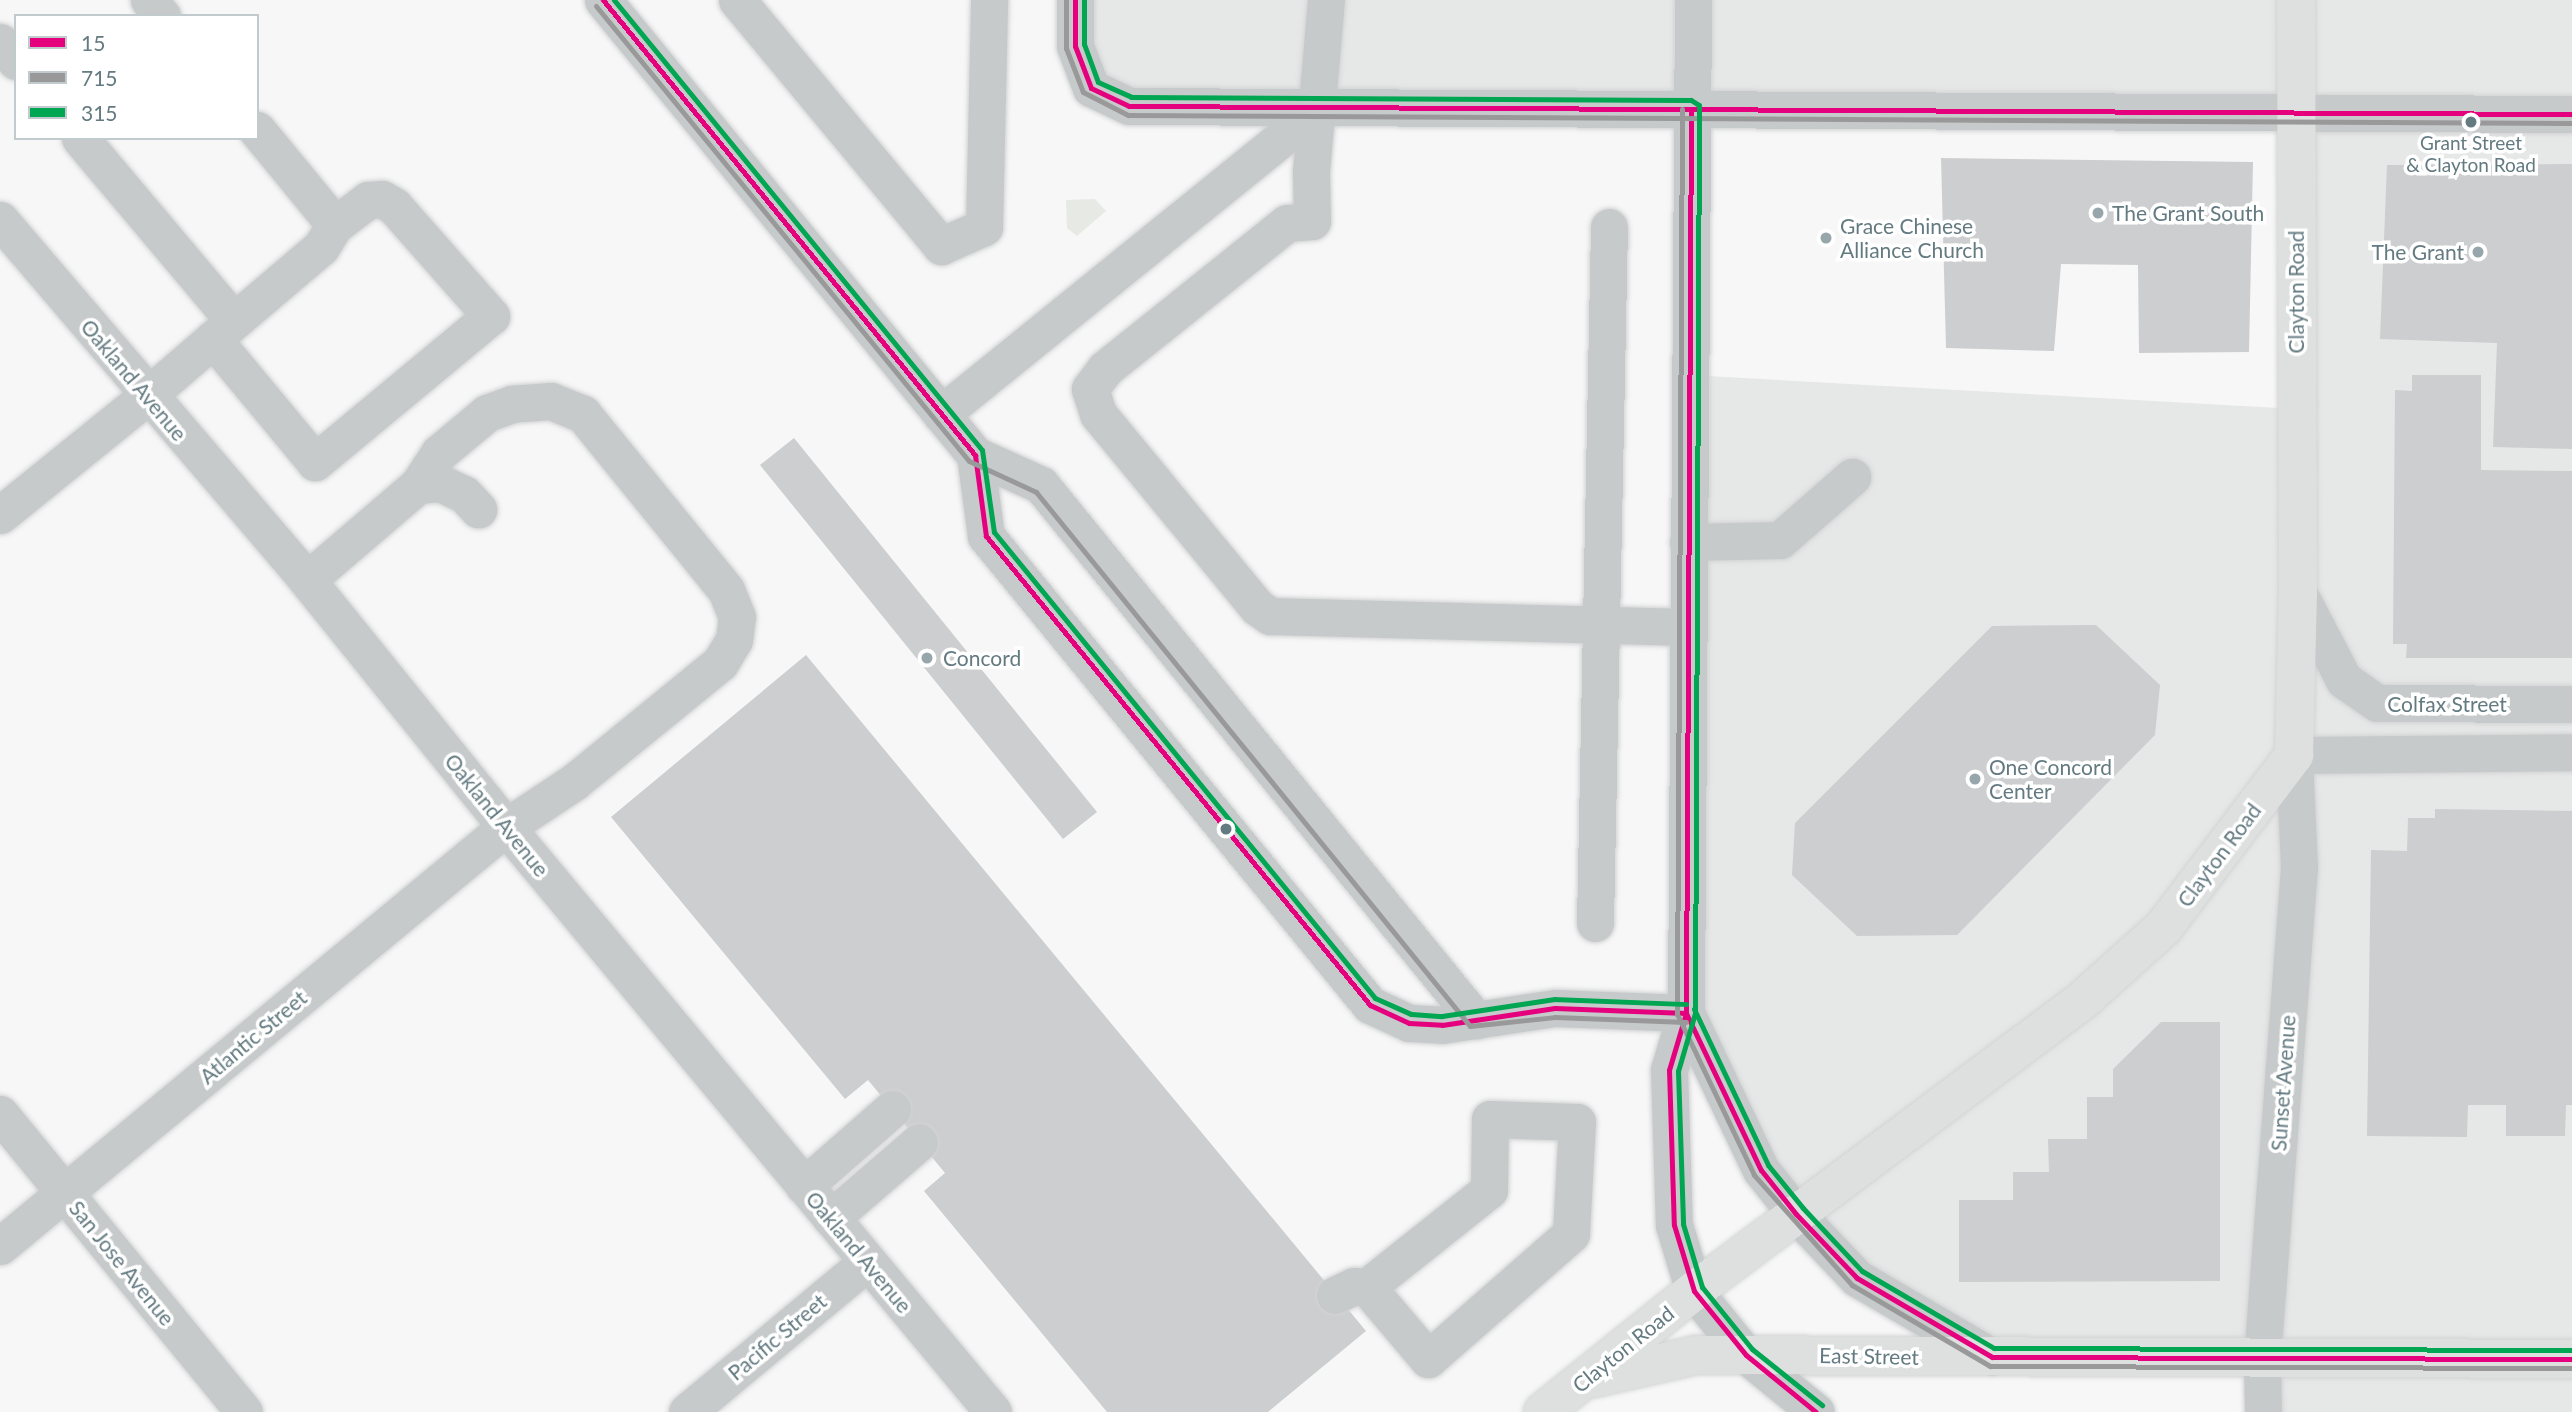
<!DOCTYPE html>
<style>
body{margin:0}
#map{position:relative;width:2572px;height:1412px;overflow:hidden;background:#f7f7f7;font-family:Lato,sans-serif}
div>[style]{position:absolute}
.built>*{inset:0;background:#e6e8e7}
.green>*{inset:0;background:#e6e9e4}
.building>*{inset:0;background:#cccecf}
.roads{filter:drop-shadow(0 0 2px #d2d3d4) drop-shadow(0 0 2px #d2d3d4)}
.minor>*{height:37px;margin:-18.5px;padding:0 18.5px;transform-origin:18.5px;border-radius:18.5px;background:#c7cacb}
.major>*{height:38px;margin:-19px;padding:0 19px;transform-origin:19px;border-radius:19px;background:#dedfdf}
.bus-1>*{height:5px;margin:-2.5px;padding:0 2.5px;transform-origin:2.5px;border-radius:2.5px;background:#e5007d}
.bus-2>*{height:5px;margin:-2.5px;padding:0 2.5px;transform-origin:2.5px;border-radius:2.5px;background:#999}
.bus-3>*{height:5px;margin:-2.5px;padding:0 2.5px;transform-origin:2.5px;border-radius:2.5px;background:#00a651}
.dots>*{width:19px;height:19px;translate:-50% -50%;box-sizing:border-box;border:4px solid #fff;border-radius:50%}
span{translate:-50% -50%;white-space:nowrap;text-align:center;line-height:1.15;-webkit-text-stroke:7px #fff;paint-order:stroke}
.bus-label{font-size:19px;color:#637a81}
.poi-label{font-size:21px;color:#637a81}
.left{translate:0 -50%;text-align:left}
.right{translate:-100% -50%;text-align:right}
.street-label{font-size:21px;color:#637a81}
.legend{position:absolute;left:14px;top:14px;width:245px;height:126px;box-sizing:border-box;background:#fff;border:2px solid #c1cacd;margin:0;padding:9px 12px;list-style:none;font-size:21px;color:#637a81}
.legend li{display:flex;align-items:center;gap:14px;height:35px}
.legend b{width:35px;border:2px solid #c1cacd}
</style>
<div id="map">
<div class="built">
<div style="clip-path:polygon(1075px 0,2572px 0,2572px 1412px,2263px 1412px,2262px 1359px,1992px 1357px,1796px 1214px,1686px 1013px,1689px 375px,2296px 409px,2296px 112px,1091px 88px)"></div>
</div>
<div class="green">
<div style="clip-path:polygon(1095px 199px,1106px 211px,1077px 236px,1067px 228px,1066px 200px)"></div>
</div>
<div class="building">
<div style="clip-path:polygon(1941px 158px,2253px 162px,2249px 352px,2139px 353px,2138px 265px,2061px 264px,2054px 351px,1946px 348px)"></div>
<div style="clip-path:polygon(2572px 164px,2572px 449px,2493px 447px,2497px 343px,2380px 339px,2387px 165px)"></div>
<div style="clip-path:polygon(2412px 375px,2481px 375px,2481px 470px,2572px 471px,2572px 658px,2406px 658px,2407px 644px,2393px 644px,2395px 390px,2412px 391px)"></div>
<div style="clip-path:polygon(794px 438px,1097px 812px,1063px 839px,760px 465px)"></div>
<div style="clip-path:polygon(2096px 625px,2160px 685px,2155px 735px,1957px 935px,1857px 936px,1792px 875px,1795px 823px,1992px 626px)"></div>
<div style="clip-path:polygon(806px 655px,1366px 1331px,1268px 1412px,1107px 1412px,924px 1191px,945px 1173px,868px 1080px,845px 1099px,611px 817px)"></div>
<div style="clip-path:polygon(2435px 809px,2572px 811px,2572px 1105px,2566px 1105px,2565px 1136px,2506px 1136px,2506px 1105px,2468px 1105px,2467px 1137px,2367px 1136px,2371px 850px,2407px 851px,2408px 818px,2435px 818px)"></div>
<div style="clip-path:polygon(2161px 1022px,2220px 1022px,2220px 1281px,1959px 1282px,1959px 1200px,2013px 1200px,2013px 1172px,2049px 1172px,2048px 1139px,2087px 1139px,2087px 1097px,2113px 1097px,2113px 1069px)"></div>
</div>
<div class="roads">
<div class="minor">
<div style="left:149px;top:0;width:21px;rotate:51deg"></div>
<div style="left:603px;top:0;width:588px;rotate:50.73deg"></div>
<div style="left:975px;top:455px;width:72px;rotate:24.4deg"></div>
<div style="left:1041px;top:485px;width:690px;rotate:50.89deg"></div>
<div style="left:737px;top:0;width:320px;rotate:50.3deg"></div>
<div style="left:941px;top:246px;width:47px;rotate:-23.8deg"></div>
<div style="left:984px;top:227px;width:227px;rotate:-88.7deg"></div>
<div style="left:1075px;top:0;width:46px;rotate:90deg"></div>
<div style="left:1075px;top:46px;width:45px;rotate:69.1deg"></div>
<div style="left:1091px;top:88px;width:42px;rotate:25.3deg"></div>
<div style="left:1129px;top:106px;width:1443px;rotate:0.32deg"></div>
<div style="left:1326px;top:0;width:173px;rotate:95deg"></div>
<div style="left:1311px;top:172px;width:49px;rotate:88.8deg"></div>
<div style="left:1312px;top:221px;width:25px;rotate:175deg"></div>
<div style="left:1287px;top:223px;width:233px;rotate:141.3deg"></div>
<div style="left:1105px;top:369px;width:25px;rotate:127deg"></div>
<div style="left:1090px;top:389px;width:26px;rotate:72deg"></div>
<div style="left:1098px;top:414px;width:250px;rotate:50.5deg"></div>
<div style="left:1257px;top:607px;width:16px;rotate:35deg"></div>
<div style="left:1270px;top:616px;width:418px;rotate:1.5deg"></div>
<div style="left:1693px;top:0;width:1013px;rotate:90.4deg"></div>
<div style="left:1686px;top:1013px;width:59px;rotate:106.6deg"></div>
<div style="left:1669px;top:1070px;width:155px;rotate:88.2deg"></div>
<div style="left:1674px;top:1225px;width:69px;rotate:73.1deg"></div>
<div style="left:1694px;top:1291px;width:82px;rotate:50.9deg"></div>
<div style="left:1746px;top:1355px;width:90px;rotate:39.2deg"></div>
<div style="left:0;top:42px;width:25px;rotate:50deg"></div>
<div style="left:257px;top:130px;width:123px;rotate:50.6deg"></div>
<div style="left:80px;top:138px;width:239px;rotate:49.9deg"></div>
<div style="left:0;top:220px;width:473px;rotate:49.5deg"></div>
<div style="left:307px;top:580px;width:317px;rotate:51.1deg"></div>
<div style="left:506px;top:827px;width:761px;rotate:50.22deg"></div>
<div style="left:941px;top:414px;width:484px;rotate:-39deg"></div>
<div style="left:975px;top:455px;width:82px;rotate:82.3deg"></div>
<div style="left:986px;top:536px;width:606px;rotate:50.69deg"></div>
<div style="left:1370px;top:1005px;width:43px;rotate:24.8deg"></div>
<div style="left:1409px;top:1023px;width:33px;rotate:3deg"></div>
<div style="left:1442px;top:1025px;width:114px;rotate:-8.6deg"></div>
<div style="left:1555px;top:1008px;width:131px;rotate:2.2deg"></div>
<div style="left:418px;top:485px;width:22px;rotate:-5deg"></div>
<div style="left:440px;top:483px;width:26px;rotate:25deg"></div>
<div style="left:464px;top:494px;width:21px;rotate:47deg"></div>
<div style="left:0;top:515px;width:189px;rotate:-39deg"></div>
<div style="left:147px;top:396px;width:87px;rotate:-40.8deg"></div>
<div style="left:213px;top:339px;width:142px;rotate:-40.4deg"></div>
<div style="left:321px;top:247px;width:26px;rotate:-58deg"></div>
<div style="left:335px;top:225px;width:41px;rotate:-37.1deg"></div>
<div style="left:368px;top:200px;width:14px;rotate:-4deg"></div>
<div style="left:382px;top:199px;width:14px;rotate:30deg"></div>
<div style="left:394px;top:206px;width:147px;rotate:48.6deg"></div>
<div style="left:491px;top:316px;width:229px;rotate:140.3deg"></div>
<div style="left:315px;top:462px;width:160px;rotate:-129.7deg"></div>
<div style="left:1688px;top:542px;width:92px;rotate:-1.2deg"></div>
<div style="left:1780px;top:540px;width:96px;rotate:-41.2deg"></div>
<div style="left:2298px;top:592px;width:99px;rotate:62.4deg"></div>
<div style="left:2344px;top:680px;width:40px;rotate:34.9deg"></div>
<div style="left:2377px;top:703px;width:195px;rotate:0.3deg"></div>
<div style="left:1595px;top:923px;width:696px;rotate:-88.85deg"></div>
<div style="left:1686px;top:1013px;width:174px;rotate:64.5deg"></div>
<div style="left:1761px;top:1170px;width:56px;rotate:51.5deg"></div>
<div style="left:1796px;top:1214px;width:88px;rotate:46.4deg"></div>
<div style="left:1857px;top:1278px;width:156px;rotate:30.3deg"></div>
<div style="left:0;top:1114px;width:385px;rotate:50.7deg"></div>
<div style="left:804px;top:1186px;width:117px;rotate:-41.2deg"></div>
<div style="left:831px;top:1218px;width:116px;rotate:-40.8deg"></div>
<div style="left:0;top:1246px;width:657px;rotate:-39.63deg"></div>
<div style="left:506px;top:827px;width:82px;rotate:-33.5deg"></div>
<div style="left:574px;top:782px;width:188px;rotate:-39.2deg"></div>
<div style="left:720px;top:663px;width:27px;rotate:-59deg"></div>
<div style="left:734px;top:640px;width:23px;rotate:-83deg"></div>
<div style="left:737px;top:617px;width:29px;rotate:-112deg"></div>
<div style="left:726px;top:590px;width:227px;rotate:-129.1deg"></div>
<div style="left:583px;top:414px;width:35px;rotate:-158deg"></div>
<div style="left:551px;top:401px;width:39px;rotate:176deg"></div>
<div style="left:512px;top:404px;width:27px;rotate:160deg"></div>
<div style="left:487px;top:413px;width:62px;rotate:140.2deg"></div>
<div style="left:439px;top:453px;width:38px;rotate:123deg"></div>
<div style="left:418px;top:485px;width:146px;rotate:139.4deg"></div>
<div style="left:1335px;top:1295px;width:21px;rotate:-25deg"></div>
<div style="left:1354px;top:1286px;width:13px;rotate:4deg"></div>
<div style="left:1367px;top:1287px;width:156px;rotate:-38.5deg"></div>
<div style="left:1489px;top:1190px;width:71px;rotate:-89.2deg"></div>
<div style="left:1490px;top:1119px;width:87px;rotate:2deg"></div>
<div style="left:1577px;top:1122px;width:112px;rotate:93.1deg"></div>
<div style="left:1571px;top:1234px;width:190px;rotate:138.8deg"></div>
<div style="left:1428px;top:1359px;width:94px;rotate:-130.3deg"></div>
<div style="left:687px;top:1412px;width:234px;rotate:-39.8deg"></div>
<div style="left:2263px;top:1412px;width:53px;rotate:-91.1deg"></div>
<div style="left:2262px;top:1359px;width:493px;rotate:-85.7deg"></div>
<div style="left:2299px;top:867px;width:112px;rotate:-92.6deg"></div>
<div style="left:2294px;top:755px;width:278px;rotate:-0.6deg"></div>
</div>
<div class="major">
<div style="left:1594px;top:1378px;width:105px;rotate:-12.7deg"></div>
<div style="left:1696px;top:1355px;width:876px;rotate:0.26deg"></div>
<div style="left:1543px;top:1412px;width:193px;rotate:-38.7deg"></div>
<div style="left:1694px;top:1291px;width:489px;rotate:-36.8deg"></div>
<div style="left:2085px;top:998px;width:106px;rotate:-41.9deg"></div>
<div style="left:2164px;top:927px;width:216px;rotate:-52.9deg"></div>
<div style="left:2294px;top:755px;width:163px;rotate:-88.6deg"></div>
<div style="left:2298px;top:592px;width:592px;rotate:-90.19deg"></div>
</div>
</div>
<div class="bus-1">
<div style="left:603px;top:0;width:588px;rotate:50.73deg"></div>
<div style="left:975px;top:455px;width:82px;rotate:82.3deg"></div>
<div style="left:986px;top:536px;width:606px;rotate:50.69deg"></div>
<div style="left:1370px;top:1005px;width:43px;rotate:24.8deg"></div>
<div style="left:1409px;top:1023px;width:33px;rotate:3deg"></div>
<div style="left:1442px;top:1025px;width:114px;rotate:-8.6deg"></div>
<div style="left:1555px;top:1008px;width:131px;rotate:2.2deg"></div>
<div style="left:1075px;top:0;width:46px;rotate:90deg"></div>
<div style="left:1075px;top:46px;width:45px;rotate:69.1deg"></div>
<div style="left:1091px;top:88px;width:42px;rotate:25.3deg"></div>
<div style="left:1129px;top:106px;width:1443px;rotate:0.32deg"></div>
<div style="left:1691px;top:109px;width:904px;rotate:90.32deg"></div>
<div style="left:1686px;top:1013px;width:59px;rotate:106.6deg"></div>
<div style="left:1669px;top:1070px;width:155px;rotate:88.2deg"></div>
<div style="left:1674px;top:1225px;width:69px;rotate:73.1deg"></div>
<div style="left:1694px;top:1291px;width:82px;rotate:50.9deg"></div>
<div style="left:1746px;top:1355px;width:90px;rotate:39.2deg"></div>
<div style="left:1686px;top:1013px;width:174px;rotate:64.5deg"></div>
<div style="left:1761px;top:1170px;width:56px;rotate:51.5deg"></div>
<div style="left:1796px;top:1214px;width:88px;rotate:46.4deg"></div>
<div style="left:1857px;top:1278px;width:156px;rotate:30.3deg"></div>
<div style="left:1992px;top:1357px;width:580px;rotate:0.2deg"></div>
</div>
<div class="bus-2">
<div style="left:1066px;top:0;width:48px;rotate:90deg"></div>
<div style="left:1066px;top:48px;width:47px;rotate:68.9deg"></div>
<div style="left:1083px;top:92px;width:51px;rotate:27.1deg"></div>
<div style="left:1128px;top:115px;width:1444px;rotate:0.32deg"></div>
<div style="left:596px;top:6px;width:588px;rotate:50.66deg"></div>
<div style="left:969px;top:461px;width:74px;rotate:24.8deg"></div>
<div style="left:1036px;top:492px;width:688px;rotate:50.9deg"></div>
<div style="left:1470px;top:1026px;width:85px;rotate:-6deg"></div>
<div style="left:1555px;top:1017px;width:131px;rotate:2.2deg"></div>
<div style="left:1682px;top:109px;width:905px;rotate:90.32deg"></div>
<div style="left:1677px;top:1014px;width:178px;rotate:64.4deg"></div>
<div style="left:1754px;top:1175px;width:147px;rotate:48.3deg"></div>
<div style="left:1852px;top:1285px;width:160px;rotate:30.4deg"></div>
<div style="left:1990px;top:1366px;width:582px;rotate:0.2deg"></div>
</div>
<div class="bus-3">
<div style="left:614px;top:0;width:581px;rotate:50.72deg"></div>
<div style="left:982px;top:450px;width:83px;rotate:81.7deg"></div>
<div style="left:994px;top:532px;width:602px;rotate:50.73deg"></div>
<div style="left:1375px;top:998px;width:39px;rotate:24deg"></div>
<div style="left:1411px;top:1014px;width:31px;rotate:4deg"></div>
<div style="left:1442px;top:1016px;width:114px;rotate:-8.6deg"></div>
<div style="left:1555px;top:999px;width:131px;rotate:2.2deg"></div>
<div style="left:1084px;top:0;width:44px;rotate:90deg"></div>
<div style="left:1084px;top:44px;width:40px;rotate:69.8deg"></div>
<div style="left:1098px;top:82px;width:36px;rotate:24deg"></div>
<div style="left:1131px;top:97px;width:560px;rotate:0.31deg"></div>
<div style="left:1691px;top:100px;width:9px;rotate:32deg"></div>
<div style="left:1699px;top:105px;width:908px;rotate:90.25deg"></div>
<div style="left:1695px;top:1013px;width:60px;rotate:106.3deg"></div>
<div style="left:1678px;top:1071px;width:153px;rotate:88.1deg"></div>
<div style="left:1683px;top:1224px;width:66px;rotate:73.2deg"></div>
<div style="left:1702px;top:1287px;width:80px;rotate:51.1deg"></div>
<div style="left:1752px;top:1349px;width:90px;rotate:38.7deg"></div>
<div style="left:1694px;top:1009px;width:173px;rotate:64.6deg"></div>
<div style="left:1768px;top:1165px;width:55px;rotate:50.9deg"></div>
<div style="left:1803px;top:1208px;width:86px;rotate:46.9deg"></div>
<div style="left:1862px;top:1271px;width:153px;rotate:30.3deg"></div>
<div style="left:1994px;top:1348px;width:578px;rotate:0.2deg"></div>
</div>
<div class="dots">
<div style="left:2471px;top:122px;background:#637a81"></div>
<div style="left:2098px;top:213px;background:#97a6aa"></div>
<div style="left:1826px;top:238px;background:#97a6aa"></div>
<div style="left:2478px;top:252px;background:#97a6aa"></div>
<div style="left:927px;top:658px;background:#97a6aa"></div>
<div style="left:1975px;top:779px;background:#97a6aa"></div>
<div style="left:1226px;top:829px;background:#637a81"></div>
</div>
<div class="bus-label">
<span style="left:2471px;top:154px">Grant Street<br>&amp; Clayton Road</span>
</div>
<div class="poi-label">
<span class="left" style="left:2112px;top:213px">The Grant South</span>
<span class="left" style="left:1840px;top:238px">Grace Chinese<br>Alliance Church</span>
<span class="right" style="left:2464px;top:252px">The Grant</span>
<span class="left" style="left:943px;top:658px">Concord</span>
<span class="left" style="left:1989px;top:779px">One Concord<br>Center</span>
</div>
<div class="street-label">
<span style="left:2296px;top:292px;rotate:-90deg">Clayton Road</span>
<span style="left:134px;top:380px;rotate:50deg">Oakland Avenue</span>
<span style="left:2447px;top:704px">Colfax Street</span>
<span style="left:497px;top:815px;rotate:51deg">Oakland Avenue</span>
<span style="left:2219px;top:855px;rotate:-53deg">Clayton Road</span>
<span style="left:253px;top:1037px;rotate:-40deg">Atlantic Street</span>
<span style="left:2283px;top:1083px;rotate:-86deg">Sunset Avenue</span>
<span style="left:859px;top:1252px;rotate:50deg">Oakland Avenue</span>
<span style="left:122px;top:1263px;rotate:51deg">San Jose Avenue</span>
<span style="left:777px;top:1337px;rotate:-40deg">Pacific Street</span>
<span style="left:1623px;top:1349px;rotate:-39deg">Clayton Road</span>
<span style="left:1869px;top:1356px;rotate:1deg">East Street</span>
</div>
<ul class="legend">
<li><b style="height:9px;background:#e5007d"></b>15</li>
<li><b style="height:9px;background:#999"></b>715</li>
<li><b style="height:9px;background:#00a651"></b>315</li>
</ul>
</div>
